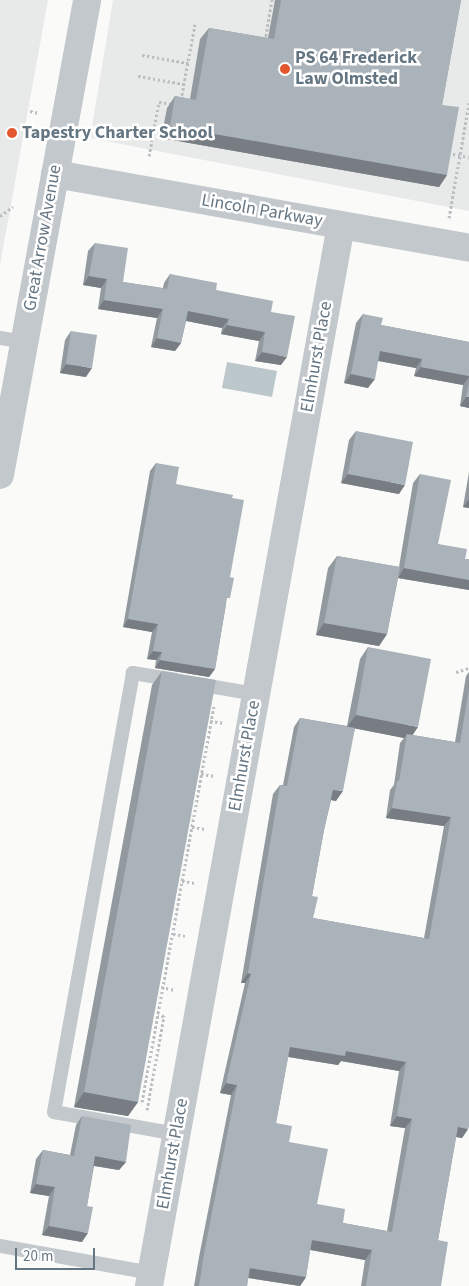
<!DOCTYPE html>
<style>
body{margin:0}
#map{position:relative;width:469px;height:1286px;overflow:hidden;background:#fafaf8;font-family:"Source Sans 3",sans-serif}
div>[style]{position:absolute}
.built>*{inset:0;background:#e8e9e9}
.water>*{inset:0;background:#bbc7cb}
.path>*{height:3px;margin-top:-1.5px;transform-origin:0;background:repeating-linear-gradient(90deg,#bbbfc2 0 2.5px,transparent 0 5px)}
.service>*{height:14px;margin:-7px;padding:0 7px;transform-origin:7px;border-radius:7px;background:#c3c8cc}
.minor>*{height:28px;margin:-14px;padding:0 14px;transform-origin:14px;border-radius:14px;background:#c3c8cc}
.wall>*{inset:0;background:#929a9f}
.shaded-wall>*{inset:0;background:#777d82}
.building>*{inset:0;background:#aab3b9}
.dots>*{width:14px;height:14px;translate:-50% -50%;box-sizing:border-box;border:2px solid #fff;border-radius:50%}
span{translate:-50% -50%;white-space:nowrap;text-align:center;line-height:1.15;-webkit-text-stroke:5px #fff;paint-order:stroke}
.poi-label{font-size:18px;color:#657683;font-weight:700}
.left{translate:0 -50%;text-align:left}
.street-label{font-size:18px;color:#657683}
.scale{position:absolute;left:15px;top:1248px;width:80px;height:22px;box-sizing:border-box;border:2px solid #657683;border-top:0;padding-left:6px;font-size:15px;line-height:18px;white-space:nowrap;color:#657683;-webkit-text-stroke:4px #fff;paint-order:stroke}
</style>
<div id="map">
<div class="built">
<div style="clip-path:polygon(0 0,48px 0,0 265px)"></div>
<div style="clip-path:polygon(113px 0,469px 0,469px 211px,90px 138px)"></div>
</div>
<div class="water">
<div style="clip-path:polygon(227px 362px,277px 371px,272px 397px,222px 388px)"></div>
</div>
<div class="path">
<div style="left:265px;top:41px;width:42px;rotate:-80.3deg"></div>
<div style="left:142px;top:55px;width:47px;rotate:9.9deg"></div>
<div style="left:138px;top:76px;width:47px;rotate:9.9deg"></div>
<div style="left:181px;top:100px;width:77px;rotate:-79.6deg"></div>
<div style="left:30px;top:111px;width:9px;rotate:13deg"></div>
<div style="left:448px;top:153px;width:21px;rotate:11deg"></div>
<div style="left:149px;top:156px;width:55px;rotate:-79.5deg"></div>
<div style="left:159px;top:102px;width:13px;rotate:9deg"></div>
<div style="left:0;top:216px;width:16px;rotate:-35deg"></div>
<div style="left:449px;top:218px;width:117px;rotate:-80.1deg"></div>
<div style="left:456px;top:672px;width:14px;rotate:-17deg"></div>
<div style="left:210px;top:721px;width:15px;rotate:8deg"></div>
<div style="left:201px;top:774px;width:14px;rotate:8deg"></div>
<div style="left:192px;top:827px;width:13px;rotate:9deg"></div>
<div style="left:182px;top:881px;width:13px;rotate:9deg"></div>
<div style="left:173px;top:934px;width:12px;rotate:9deg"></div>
<div style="left:161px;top:987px;width:14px;rotate:12deg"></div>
<div style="left:142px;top:1102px;width:402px;rotate:-79.7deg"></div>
<div style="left:147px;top:1110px;width:96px;rotate:-79.7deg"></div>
<div style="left:164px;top:1016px;width:6px;rotate:-171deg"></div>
</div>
<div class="service">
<div style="left:0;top:338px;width:25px;rotate:9deg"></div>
<div style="left:176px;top:680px;width:44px;rotate:-170.8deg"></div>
<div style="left:133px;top:673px;width:446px;rotate:100.2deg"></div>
<div style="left:54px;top:1112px;width:124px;rotate:10.2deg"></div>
<div style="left:197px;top:684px;width:60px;rotate:9.6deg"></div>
<div style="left:0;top:1246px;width:154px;rotate:10.1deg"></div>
</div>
<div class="minor">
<div style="left:55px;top:174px;width:421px;rotate:10.1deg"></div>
<div style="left:0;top:475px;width:483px;rotate:-79.6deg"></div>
<div style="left:149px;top:1286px;width:1078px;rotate:-79.74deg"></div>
</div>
<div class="wall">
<div style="clip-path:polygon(275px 0,461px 0,442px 105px,447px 175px,439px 187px,161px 138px,167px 108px,175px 96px,190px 99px,200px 39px,209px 28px,268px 38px)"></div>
<div style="clip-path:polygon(95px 243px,123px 282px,163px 288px,164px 283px,170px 274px,216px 290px,271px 312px,281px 365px,255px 361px,259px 341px,221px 334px,222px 328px,186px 321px,181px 343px,175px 351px,151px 347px,157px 318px,98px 309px,101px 288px,83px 285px,88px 251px)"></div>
<div style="clip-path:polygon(363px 314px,381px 325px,469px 342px,469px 408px,460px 406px,463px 385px,414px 376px,416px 368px,378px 361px,368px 388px,344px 383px,356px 323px)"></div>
<div style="clip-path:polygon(71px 331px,86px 377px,60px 373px,65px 340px)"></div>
<div style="clip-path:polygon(356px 431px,399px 494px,341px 483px,349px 440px)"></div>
<div style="clip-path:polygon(156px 463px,176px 484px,226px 604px,215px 669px,209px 677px,155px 668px,156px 660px,147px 659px,152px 632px,123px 627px,150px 471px)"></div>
<div style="clip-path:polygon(469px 472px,469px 508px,463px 507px)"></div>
<div style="clip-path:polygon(420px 474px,438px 544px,465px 559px,469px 559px,469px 590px,398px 578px,387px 634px,379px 646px,316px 635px,328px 568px,337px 556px,399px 567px,413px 483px)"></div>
<div style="clip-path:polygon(evenodd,368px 647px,412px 735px,455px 742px,466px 676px,469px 672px,469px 1125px,468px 1129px,462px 1138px,456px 1137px,438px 1240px,441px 1286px,361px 1286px,365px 1260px,310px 1250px,306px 1277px,300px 1286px,248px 1278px,247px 1286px,194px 1286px,199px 1257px,231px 1095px,220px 1093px,245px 983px,241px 983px,273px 794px,280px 785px,283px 785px,294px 727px,300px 718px,347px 726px,360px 659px,368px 647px,355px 728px,404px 738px,400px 743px,394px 785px,390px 790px,386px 818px,444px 826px,424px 938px,313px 918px,312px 896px,324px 830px,331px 800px,336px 801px,355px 728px,368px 647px,288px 1057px,338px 1065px,341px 1061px,399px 1071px,390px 1126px,405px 1128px,387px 1231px,343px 1223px,317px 1204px,289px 1142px,276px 1123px,288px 1057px)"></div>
<div style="clip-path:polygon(162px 671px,138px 1102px,128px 1116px,74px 1107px,152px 685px)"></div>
<div style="clip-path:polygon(82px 1116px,126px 1162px,119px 1170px,94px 1166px,87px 1206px,82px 1242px,42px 1235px,49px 1196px,30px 1193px,36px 1159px,43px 1150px,70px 1155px,76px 1125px)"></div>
</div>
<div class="shaded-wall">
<div style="clip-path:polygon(170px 126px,447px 175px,439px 187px,161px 138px)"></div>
<div style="clip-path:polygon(89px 276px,107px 279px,101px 288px,83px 285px)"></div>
<div style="clip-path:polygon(104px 300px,163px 309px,157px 318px,98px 309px)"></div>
<div style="clip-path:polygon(188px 311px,229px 319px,222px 328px,182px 320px)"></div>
<div style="clip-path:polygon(227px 325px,265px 332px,259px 341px,221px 334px)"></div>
<div style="clip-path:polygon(157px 338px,181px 343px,175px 351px,151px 347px)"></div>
<div style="clip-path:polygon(380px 351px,422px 359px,416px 368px,374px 360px)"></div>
<div style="clip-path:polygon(262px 352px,287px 357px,281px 365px,255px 361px)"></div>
<div style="clip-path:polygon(66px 364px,92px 368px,86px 377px,60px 373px)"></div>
<div style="clip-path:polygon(421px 367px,469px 376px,469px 377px,463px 385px,414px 376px)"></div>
<div style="clip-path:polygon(351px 374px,375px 379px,368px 388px,344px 383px)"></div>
<div style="clip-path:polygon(466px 397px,469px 397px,469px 408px,460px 406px)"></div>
<div style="clip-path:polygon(348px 474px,405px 485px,399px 494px,341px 483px)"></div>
<div style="clip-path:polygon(469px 499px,469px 508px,463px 507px)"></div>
<div style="clip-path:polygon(404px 568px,469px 580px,469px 590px,398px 578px)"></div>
<div style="clip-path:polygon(128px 619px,158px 624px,152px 632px,123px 627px)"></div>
<div style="clip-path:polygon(324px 623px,387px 634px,379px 646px,316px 635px)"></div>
<div style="clip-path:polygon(153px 651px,162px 652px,156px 660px,147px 659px)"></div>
<div style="clip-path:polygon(160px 660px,215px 669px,209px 677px,155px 668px)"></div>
<div style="clip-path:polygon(356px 715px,418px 727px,410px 739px,407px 734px,404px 738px,347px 727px)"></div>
<div style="clip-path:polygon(333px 790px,343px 791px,336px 801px,326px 799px)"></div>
<div style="clip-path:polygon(392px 808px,451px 817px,444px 826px,386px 818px)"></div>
<div style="clip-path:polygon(248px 973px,251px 974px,245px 983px,241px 983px)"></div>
<div style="clip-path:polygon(290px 1047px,346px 1051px,406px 1062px,399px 1071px,341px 1061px,338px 1065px,283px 1056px)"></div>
<div style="clip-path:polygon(226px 1083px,237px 1085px,231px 1095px,220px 1093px)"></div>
<div style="clip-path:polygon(84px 1092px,138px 1102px,128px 1116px,74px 1107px)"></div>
<div style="clip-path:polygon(397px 1116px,412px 1119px,405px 1128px,390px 1126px)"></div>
<div style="clip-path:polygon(458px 1127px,468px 1129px,462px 1138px,451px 1136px)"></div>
<div style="clip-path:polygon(95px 1156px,126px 1162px,119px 1170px,89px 1165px)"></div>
<div style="clip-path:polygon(36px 1184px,55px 1187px,49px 1196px,30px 1193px)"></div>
<div style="clip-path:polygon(49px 1226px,88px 1233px,82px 1242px,42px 1235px)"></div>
<div style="clip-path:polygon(312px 1240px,372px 1250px,365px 1260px,306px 1249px)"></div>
<div style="clip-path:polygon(250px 1268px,306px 1277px,300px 1286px,243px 1277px)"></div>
</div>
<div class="building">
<div style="clip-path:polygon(281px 0,461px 0,442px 105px,459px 107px,447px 175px,170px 126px,175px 96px,196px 100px,209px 28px,274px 39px)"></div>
<div style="clip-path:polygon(95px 243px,128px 248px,123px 282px,167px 289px,170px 274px,217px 283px,216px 290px,273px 301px,271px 312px,295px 316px,287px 357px,262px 352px,265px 332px,227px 325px,229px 319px,188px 311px,181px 343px,157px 338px,163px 309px,104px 300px,107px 279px,89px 276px)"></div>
<div style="clip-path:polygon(363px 314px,383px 318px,381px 325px,469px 342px,469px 376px,421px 367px,422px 359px,380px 351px,375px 379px,351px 374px)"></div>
<div style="clip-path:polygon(71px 331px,97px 335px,92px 368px,66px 364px)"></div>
<div style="clip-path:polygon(469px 382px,469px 397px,466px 397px)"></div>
<div style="clip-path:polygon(356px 431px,413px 442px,405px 485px,348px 474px)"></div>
<div style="clip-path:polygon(156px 463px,179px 467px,176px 484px,233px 495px,232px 498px,244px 500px,230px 577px,234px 578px,230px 598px,227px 598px,215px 669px,160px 660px,162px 652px,153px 651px,158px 624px,128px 619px)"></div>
<div style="clip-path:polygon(420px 474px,451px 480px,438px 544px,467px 549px,465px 559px,469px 559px,469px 580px,404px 568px)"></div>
<div style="clip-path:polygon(337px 556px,400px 567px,387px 634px,324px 623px)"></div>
<div style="clip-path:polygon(368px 647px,431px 659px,418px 727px,356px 715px)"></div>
<div style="clip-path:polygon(162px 671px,216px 680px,138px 1102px,84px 1092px)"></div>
<div style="clip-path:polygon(evenodd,469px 689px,469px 1125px,468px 1129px,458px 1127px,438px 1240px,448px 1242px,441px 1286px,366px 1286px,372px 1250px,312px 1240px,306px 1277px,250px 1268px,247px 1286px,199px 1286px,205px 1248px,237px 1085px,226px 1083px,251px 974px,248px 973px,280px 785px,287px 786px,300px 718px,355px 728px,343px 791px,333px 790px,324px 830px,312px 896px,318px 897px,313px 918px,429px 939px,451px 817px,392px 808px,397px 781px,399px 781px,407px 734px,460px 743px,469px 689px,290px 1047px,345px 1056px,346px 1051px,406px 1062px,397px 1116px,412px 1119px,392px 1232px,343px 1223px,345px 1209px,317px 1204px,328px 1149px,289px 1142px,292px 1126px,276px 1123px,290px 1047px)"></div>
<div style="clip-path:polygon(82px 1116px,131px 1125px,126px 1162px,95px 1156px,87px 1206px,93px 1207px,88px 1233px,49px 1226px,55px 1187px,36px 1184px,43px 1150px,74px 1156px)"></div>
</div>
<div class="dots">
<div style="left:285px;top:69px;background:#e4572e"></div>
<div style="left:12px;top:133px;background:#e4572e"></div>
</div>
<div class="poi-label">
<span class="left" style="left:295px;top:69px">PS 64 Frederick<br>Law Olmsted</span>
<span class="left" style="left:22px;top:133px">Tapestry Charter School</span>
</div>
<div class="street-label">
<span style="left:262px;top:211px;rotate:10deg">Lincoln Parkway</span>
<span style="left:43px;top:238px;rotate:-80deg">Great Arrow Avenue</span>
<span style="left:317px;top:357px;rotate:-80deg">Elmhurst Place</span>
<span style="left:245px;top:756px;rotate:-80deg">Elmhurst Place</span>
<span style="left:173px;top:1154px;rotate:-80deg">Elmhurst Place</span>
</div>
<div class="scale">20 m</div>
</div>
